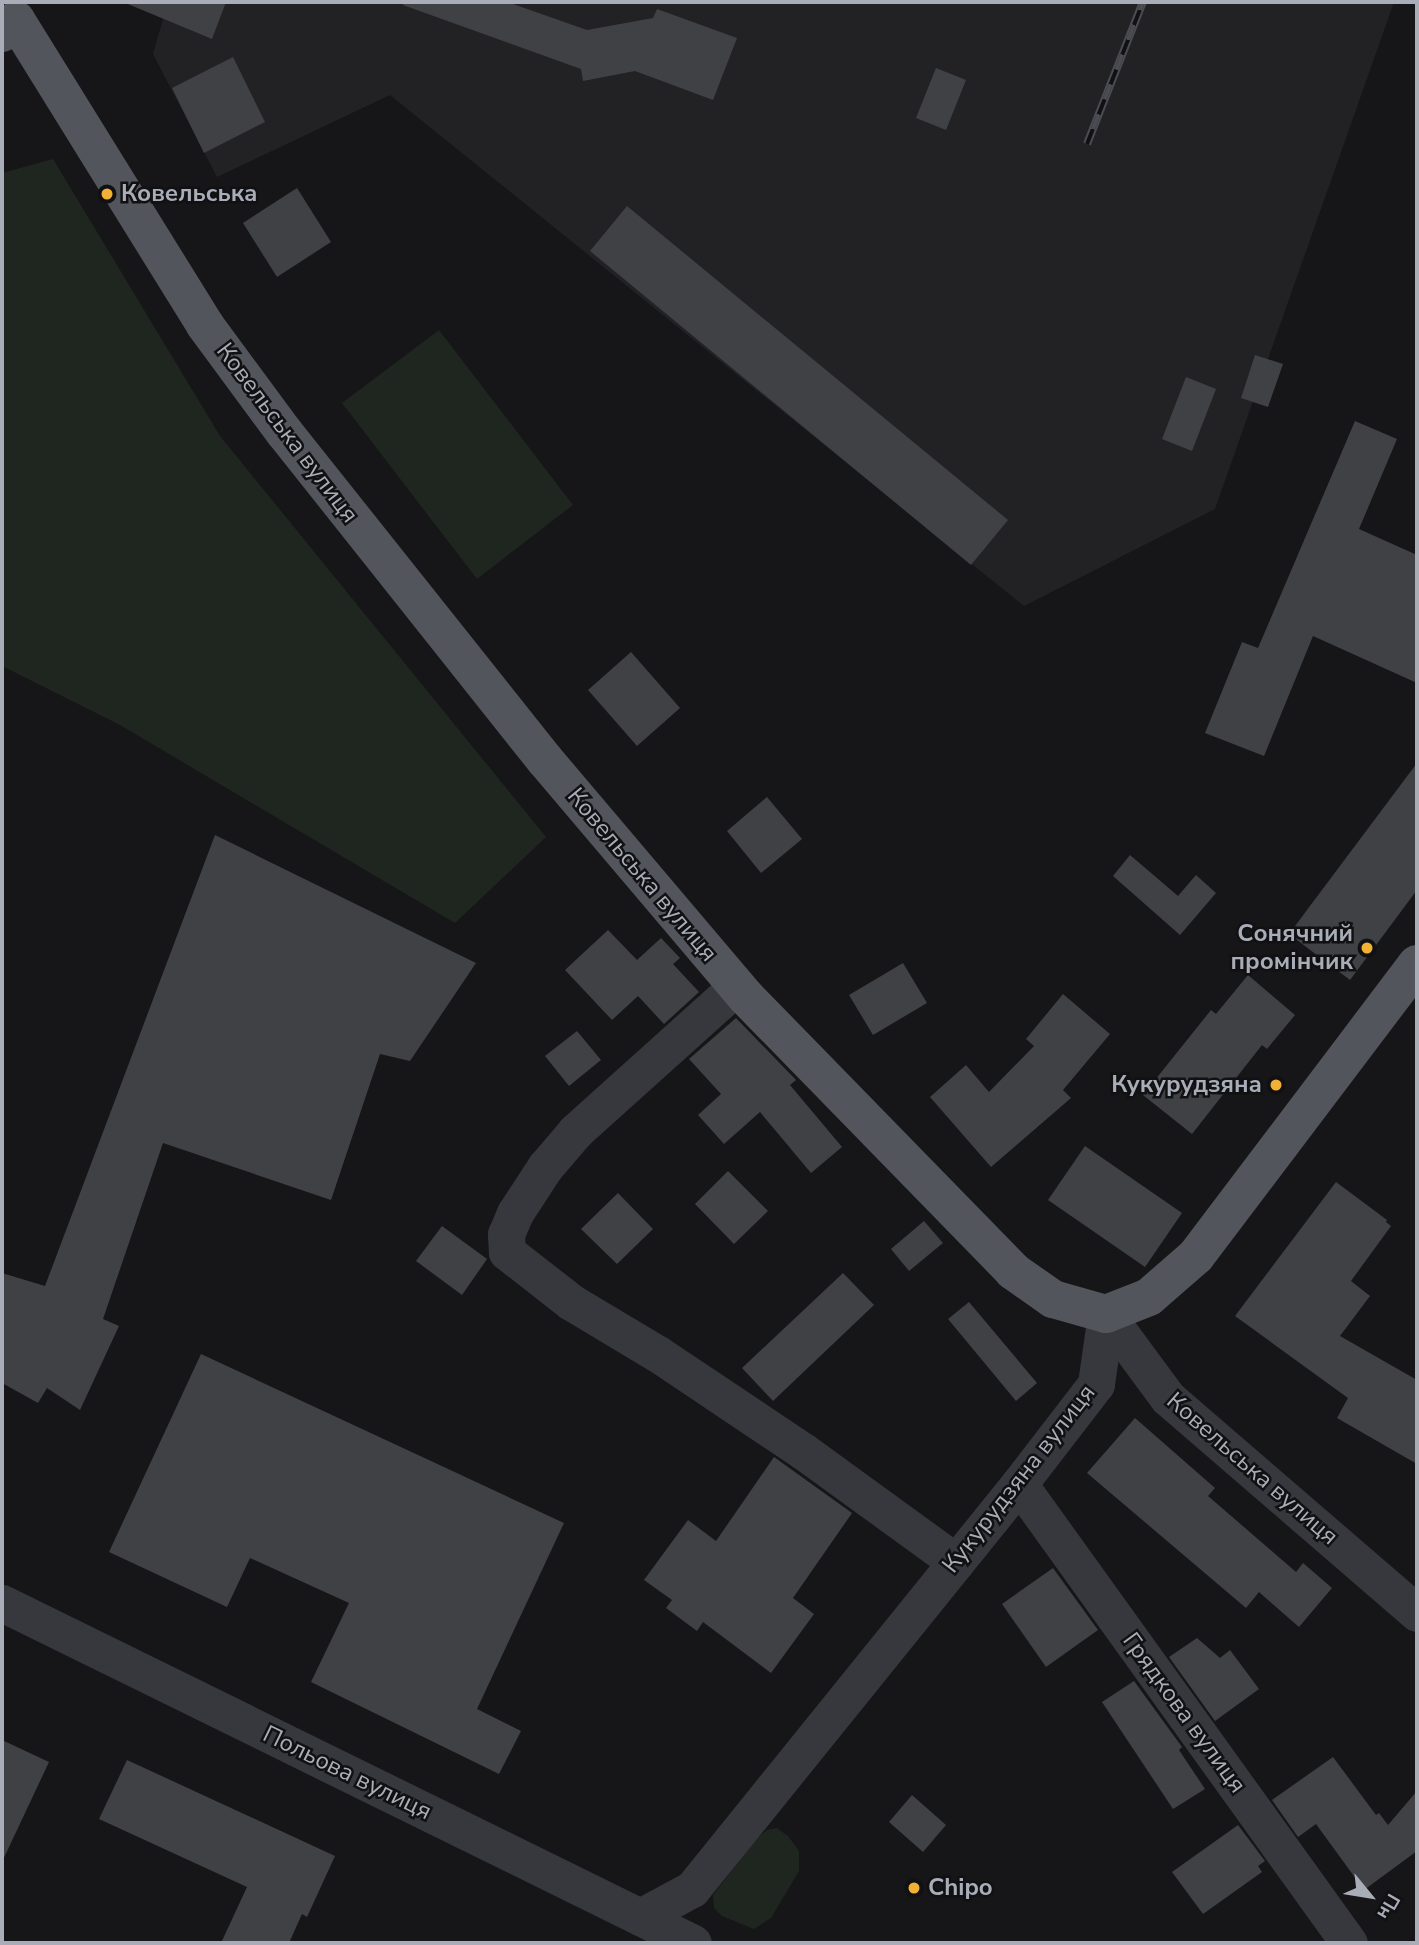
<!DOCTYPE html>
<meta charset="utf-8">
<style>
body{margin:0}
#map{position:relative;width:1419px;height:1945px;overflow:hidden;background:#161618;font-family:"Nunito Sans",sans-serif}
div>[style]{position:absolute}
.built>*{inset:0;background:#222225}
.green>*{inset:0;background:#1e261f}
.building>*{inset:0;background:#404145}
.minor>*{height:37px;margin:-18.5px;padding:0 18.5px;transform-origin:18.5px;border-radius:18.5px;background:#37383d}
.major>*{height:38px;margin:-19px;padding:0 19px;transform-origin:19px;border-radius:19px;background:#53555c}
.rail>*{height:8px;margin-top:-4px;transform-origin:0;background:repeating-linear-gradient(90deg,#111113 0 16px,#4a4c52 0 32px);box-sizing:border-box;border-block:2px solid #4a4c52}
.dots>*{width:19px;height:19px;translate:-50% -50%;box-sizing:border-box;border:4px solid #111113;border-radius:50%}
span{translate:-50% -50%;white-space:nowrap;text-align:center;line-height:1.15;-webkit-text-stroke:5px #111113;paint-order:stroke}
.poi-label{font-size:24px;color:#a8adb8;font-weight:700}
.left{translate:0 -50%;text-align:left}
.right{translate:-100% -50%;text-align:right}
.street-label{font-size:24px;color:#a8adb8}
.frame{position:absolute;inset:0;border:4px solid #a8adb8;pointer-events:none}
.north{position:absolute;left:1335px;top:1861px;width:70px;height:70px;-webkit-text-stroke:5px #111113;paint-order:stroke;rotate:120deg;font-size:19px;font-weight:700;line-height:28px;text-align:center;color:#a8adb8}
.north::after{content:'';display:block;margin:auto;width:24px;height:32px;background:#a8adb8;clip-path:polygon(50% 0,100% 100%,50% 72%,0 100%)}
</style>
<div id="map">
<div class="built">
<div style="clip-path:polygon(168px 2px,1394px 2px,1215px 509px,1024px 606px,390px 95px,217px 177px,153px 54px)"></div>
</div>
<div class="green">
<div style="clip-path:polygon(53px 159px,220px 436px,546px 837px,455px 923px,120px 725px,2px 666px,2px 173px)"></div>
<div style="clip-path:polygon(439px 330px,573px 505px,477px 579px,342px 403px)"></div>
<div style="clip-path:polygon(777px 1828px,788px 1836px,799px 1851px,799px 1871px,771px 1918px,754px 1929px,722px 1916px,714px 1908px,713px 1895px,757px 1838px,767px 1830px)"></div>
</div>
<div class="building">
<div style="clip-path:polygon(123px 2px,226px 2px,212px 39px)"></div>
<div style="clip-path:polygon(404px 2px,507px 2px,587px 30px,653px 18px,657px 9px,737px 38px,713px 100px,635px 71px,583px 81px,581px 69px,403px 5px)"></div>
<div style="clip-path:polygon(233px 57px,265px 122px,204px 153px,172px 88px)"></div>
<div style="clip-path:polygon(936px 68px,966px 80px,946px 130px,916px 118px)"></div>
<div style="clip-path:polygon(297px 188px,331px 242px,277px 277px,243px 223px)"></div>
<div style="clip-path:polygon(627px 206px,1008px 520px,971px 565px,590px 251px)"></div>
<div style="clip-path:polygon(1255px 355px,1283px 364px,1268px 407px,1241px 398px)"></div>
<div style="clip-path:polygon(1186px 377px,1216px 389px,1192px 451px,1162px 439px)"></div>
<div style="clip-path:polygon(1355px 421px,1397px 439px,1359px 529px,1417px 555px,1417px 683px,1313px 636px,1264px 756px,1205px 733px,1242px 642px,1258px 648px)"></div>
<div style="clip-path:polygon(631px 652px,680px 708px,637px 746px,588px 690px)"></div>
<div style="clip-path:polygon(1417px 763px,1417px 890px,1350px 980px,1289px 934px)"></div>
<div style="clip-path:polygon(767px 797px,802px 839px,761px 873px,727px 831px)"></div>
<div style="clip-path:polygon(215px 835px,476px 963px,410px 1061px,380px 1054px,331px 1200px,163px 1143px,103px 1319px,119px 1326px,80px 1410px,47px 1388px,38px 1403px,2px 1383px,2px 1273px,45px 1286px)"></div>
<div style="clip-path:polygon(1130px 855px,1178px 896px,1196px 875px,1216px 893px,1180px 935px,1113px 876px)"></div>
<div style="clip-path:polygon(608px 930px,637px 960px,661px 938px,680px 958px,673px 964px,699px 992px,664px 1024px,638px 996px,612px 1020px,565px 970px)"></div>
<div style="clip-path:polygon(903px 963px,927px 1003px,873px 1035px,849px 995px)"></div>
<div style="clip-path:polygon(1248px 975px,1295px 1015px,1267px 1049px,1262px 1045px,1192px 1134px,1143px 1095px,1211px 1010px,1216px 1014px)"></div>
<div style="clip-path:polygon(1063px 994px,1110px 1034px,1063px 1090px,1071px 1098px,991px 1167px,930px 1097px,966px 1065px,989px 1092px,1034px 1046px,1026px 1039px)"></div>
<div style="clip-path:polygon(736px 1018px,796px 1080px,790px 1085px,842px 1147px,811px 1173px,760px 1112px,724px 1144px,698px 1115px,721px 1094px,689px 1059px)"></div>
<div style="clip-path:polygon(577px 1031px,601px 1060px,569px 1086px,545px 1056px)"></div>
<div style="clip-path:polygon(1085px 1146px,1182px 1213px,1145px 1267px,1048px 1200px)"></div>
<div style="clip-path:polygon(728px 1171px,768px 1211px,734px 1244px,695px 1204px)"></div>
<div style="clip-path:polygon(1336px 1182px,1387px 1220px,1386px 1222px,1391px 1226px,1351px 1281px,1370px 1296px,1340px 1336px,1417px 1380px,1417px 1464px,1337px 1418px,1348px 1398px,1235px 1316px)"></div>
<div style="clip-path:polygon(618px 1193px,653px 1229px,617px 1264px,581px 1229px)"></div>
<div style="clip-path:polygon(924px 1221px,943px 1243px,909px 1271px,891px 1249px)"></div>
<div style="clip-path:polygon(442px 1226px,487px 1259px,462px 1295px,416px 1261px)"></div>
<div style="clip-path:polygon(843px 1273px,874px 1305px,773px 1401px,742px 1368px)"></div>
<div style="clip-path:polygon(969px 1302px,1037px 1383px,1016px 1401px,948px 1319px)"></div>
<div style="clip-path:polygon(201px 1354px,564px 1523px,477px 1709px,521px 1731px,499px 1774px,311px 1682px,349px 1603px,250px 1558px,227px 1607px,109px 1552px)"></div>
<div style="clip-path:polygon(1135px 1418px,1215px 1488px,1208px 1496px,1296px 1572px,1303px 1563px,1332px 1588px,1299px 1627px,1259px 1592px,1246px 1608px,1087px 1473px)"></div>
<div style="clip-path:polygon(774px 1457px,852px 1513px,793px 1598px,814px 1614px,771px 1673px,703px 1622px,697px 1631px,666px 1608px,672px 1600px,644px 1580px,688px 1520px,716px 1541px)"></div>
<div style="clip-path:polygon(1053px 1568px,1098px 1630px,1046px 1667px,1002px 1604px)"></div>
<div style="clip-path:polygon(1197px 1638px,1220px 1658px,1230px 1650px,1259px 1689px,1215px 1721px,1169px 1657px)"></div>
<div style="clip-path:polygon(1134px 1681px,1182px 1747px,1179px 1750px,1205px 1789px,1173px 1809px,1102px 1702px)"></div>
<div style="clip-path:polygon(2px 1740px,49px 1762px,2px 1862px)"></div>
<div style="clip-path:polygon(1333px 1757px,1376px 1815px,1379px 1813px,1388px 1825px,1417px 1791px,1417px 1851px,1364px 1890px,1316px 1824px,1298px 1837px,1272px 1800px)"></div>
<div style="clip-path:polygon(127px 1760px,335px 1856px,307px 1917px,302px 1914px,289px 1943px,221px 1943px,247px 1887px,99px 1819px)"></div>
<div style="clip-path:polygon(912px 1795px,946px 1825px,923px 1852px,889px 1822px)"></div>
<div style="clip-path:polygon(1238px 1825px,1265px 1861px,1258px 1866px,1262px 1872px,1203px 1914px,1172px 1872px)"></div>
</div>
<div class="minor">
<div style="left:737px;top:986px;width:218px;rotate:138deg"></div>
<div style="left:575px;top:1132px;width:46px;rotate:130.6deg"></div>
<div style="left:545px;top:1167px;width:55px;rotate:123.1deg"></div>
<div style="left:515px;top:1213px;width:23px;rotate:113deg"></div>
<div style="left:506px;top:1234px;width:18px;rotate:87deg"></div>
<div style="left:507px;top:1252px;width:81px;rotate:38deg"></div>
<div style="left:571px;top:1302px;width:101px;rotate:30.9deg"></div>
<div style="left:658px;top:1354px;width:174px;rotate:33.8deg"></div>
<div style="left:803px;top:1451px;width:189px;rotate:36deg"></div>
<div style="left:1106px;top:1314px;width:104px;rotate:53.6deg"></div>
<div style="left:1168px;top:1398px;width:329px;rotate:40.8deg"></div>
<div style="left:1019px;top:1484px;width:565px;rotate:54.29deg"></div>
<div style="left:2px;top:1603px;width:770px;rotate:26.2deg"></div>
<div style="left:640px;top:1917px;width:59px;rotate:-28.3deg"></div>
<div style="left:692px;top:1889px;width:521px;rotate:-51.08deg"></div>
<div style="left:1019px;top:1484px;width:126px;rotate:-52.4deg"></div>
<div style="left:1096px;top:1384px;width:71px;rotate:-81.9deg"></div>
</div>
<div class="major">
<div style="left:2px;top:33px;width:19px;rotate:-43deg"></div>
<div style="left:16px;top:20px;width:359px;rotate:58.2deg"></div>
<div style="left:205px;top:325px;width:133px;rotate:53.6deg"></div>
<div style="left:284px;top:432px;width:419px;rotate:51.5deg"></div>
<div style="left:545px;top:760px;width:311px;rotate:49.7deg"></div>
<div style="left:746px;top:997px;width:383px;rotate:45.7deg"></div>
<div style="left:1013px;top:1271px;width:49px;rotate:35deg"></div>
<div style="left:1053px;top:1299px;width:55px;rotate:15.8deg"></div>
<div style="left:1106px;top:1314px;width:46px;rotate:-21.6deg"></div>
<div style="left:1149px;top:1297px;width:62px;rotate:-41.1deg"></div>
<div style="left:1196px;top:1256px;width:366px;rotate:-52.9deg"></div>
</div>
<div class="rail">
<div style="left:1087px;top:144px;width:153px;rotate:-68.5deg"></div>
</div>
<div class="dots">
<div style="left:107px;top:194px;background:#f2b134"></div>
<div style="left:1367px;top:948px;background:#f2b134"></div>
<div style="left:1276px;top:1085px;background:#f2b134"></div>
<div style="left:914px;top:1888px;background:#f2b134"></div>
</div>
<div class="poi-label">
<span class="left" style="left:121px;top:194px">Ковельська</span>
<span class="right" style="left:1353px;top:948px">Сонячний<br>промінчик</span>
<span class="right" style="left:1262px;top:1085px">Кукурудзяна</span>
<span class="left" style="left:928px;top:1888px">Chipo</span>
</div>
<div class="street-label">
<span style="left:287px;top:433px;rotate:53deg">Ковельська вулиця</span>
<span style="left:642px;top:875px;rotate:50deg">Ковельська вулиця</span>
<span style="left:1252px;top:1469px;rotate:41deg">Ковельська вулиця</span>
<span style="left:1019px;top:1479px;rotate:-52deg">Кукурудзяна вулиця</span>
<span style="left:1184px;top:1713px;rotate:54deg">Грядкова вулиця</span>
<span style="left:347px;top:1773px;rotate:26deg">Польова вулиця</span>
</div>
<div class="frame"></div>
<div class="north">Пн</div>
</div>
